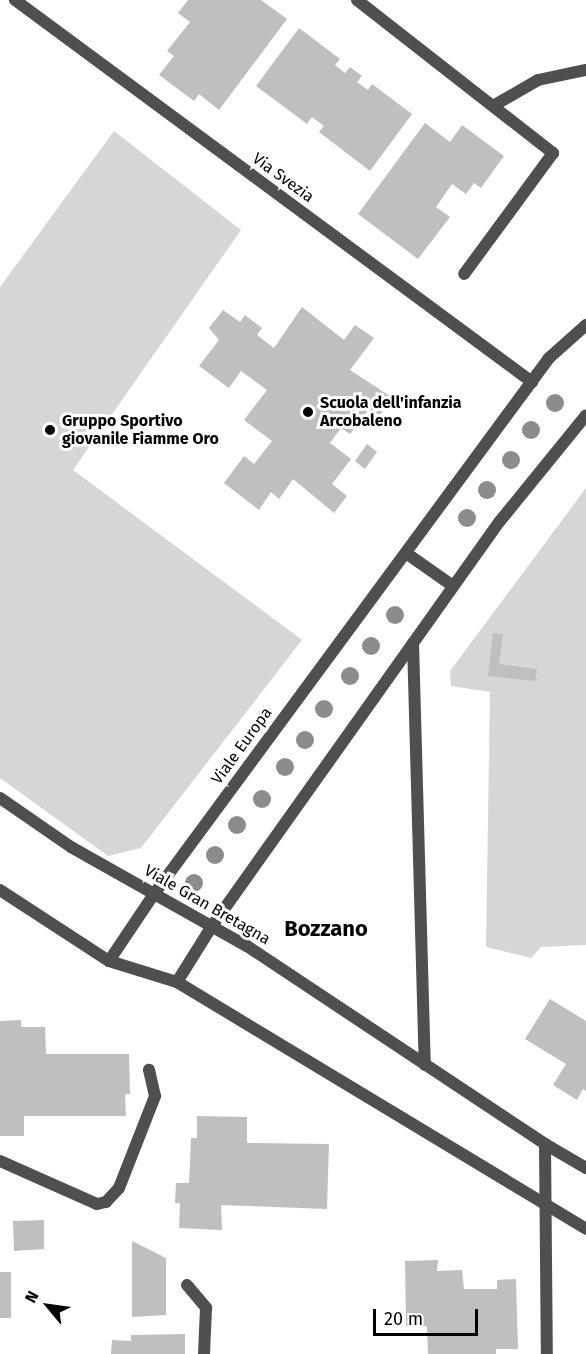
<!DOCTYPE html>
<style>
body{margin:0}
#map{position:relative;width:586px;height:1354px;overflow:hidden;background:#fff;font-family:"Fira Sans",sans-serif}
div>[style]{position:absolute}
.green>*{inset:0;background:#d6d6d6}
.building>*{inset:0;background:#bfbfbf}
.service>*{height:12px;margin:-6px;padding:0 6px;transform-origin:6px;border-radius:6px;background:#4f4f4f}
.minor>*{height:12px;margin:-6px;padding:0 6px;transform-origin:6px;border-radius:6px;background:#4f4f4f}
.tertiary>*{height:12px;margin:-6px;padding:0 6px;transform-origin:6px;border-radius:6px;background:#4f4f4f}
.trees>*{width:18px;height:18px;margin:-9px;border-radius:50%;background:#8c8c8c}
.dots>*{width:16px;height:16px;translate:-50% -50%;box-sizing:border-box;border:3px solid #fff;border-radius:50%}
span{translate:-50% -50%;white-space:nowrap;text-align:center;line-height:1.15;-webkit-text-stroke:6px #fff;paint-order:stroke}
.street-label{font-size:16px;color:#000}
.poi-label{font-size:16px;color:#000;font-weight:700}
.left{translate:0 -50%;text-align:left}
.district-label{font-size:22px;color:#000;font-weight:700}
.north{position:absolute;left:18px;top:1276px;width:60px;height:60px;-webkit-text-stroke:4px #fff;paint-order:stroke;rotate:299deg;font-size:16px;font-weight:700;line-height:24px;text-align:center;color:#000}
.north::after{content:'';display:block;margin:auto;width:21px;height:27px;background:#000;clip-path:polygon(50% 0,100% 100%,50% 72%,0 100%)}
.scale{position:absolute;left:373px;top:1309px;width:105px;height:27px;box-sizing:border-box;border:3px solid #000;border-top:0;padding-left:8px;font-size:18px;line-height:21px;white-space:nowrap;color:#000;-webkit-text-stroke:4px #fff;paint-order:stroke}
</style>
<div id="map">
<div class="green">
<div style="clip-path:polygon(114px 131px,241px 230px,73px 470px,302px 640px,141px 848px,108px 856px,0 778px,0 287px)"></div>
<div style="clip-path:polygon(586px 488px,586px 945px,541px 947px,531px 958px,486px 947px,490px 692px,451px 686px,450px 671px)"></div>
</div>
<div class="building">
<div style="clip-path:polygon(188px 0,261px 0,287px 19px,219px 110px,199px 94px,194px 101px,159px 75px,174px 56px,167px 51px,190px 22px,178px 13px)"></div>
<div style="clip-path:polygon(299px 28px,340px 59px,335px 65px,345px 73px,350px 67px,362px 76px,357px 82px,368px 90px,372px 84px,412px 114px,370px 171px,319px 132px,324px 126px,312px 117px,307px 124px,256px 86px)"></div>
<div style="clip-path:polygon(425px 123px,450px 142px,462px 125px,504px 156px,481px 188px,474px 183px,466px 194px,452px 184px,436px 207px,450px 217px,418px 259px,358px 214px)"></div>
<div style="clip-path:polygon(302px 307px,344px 340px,355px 325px,374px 338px,350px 370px,393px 398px,379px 416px,369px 409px,350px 434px,341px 428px,330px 443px,351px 459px,332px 484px,347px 496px,334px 513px,293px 479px,279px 499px,271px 492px,259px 510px,224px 483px,244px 456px,254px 464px,272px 441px,244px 420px,267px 390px,241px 371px,229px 388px,199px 366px,219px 340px,209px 328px,223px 310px,240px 322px,245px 315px,262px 328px,257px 335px,274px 348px)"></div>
<div style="clip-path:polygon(367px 444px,377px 452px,365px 469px,355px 461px)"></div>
<div style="clip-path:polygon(493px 633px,503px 634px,499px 664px,537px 669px,535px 681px,488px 676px)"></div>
<div style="clip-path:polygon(550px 999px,586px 1021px,586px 1091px,583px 1089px,577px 1100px,553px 1085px,566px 1064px,525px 1039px)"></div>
<div style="clip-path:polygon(21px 1020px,21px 1027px,45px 1027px,46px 1054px,129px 1054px,130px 1094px,125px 1094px,126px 1116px,24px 1116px,24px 1136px,0 1136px,0 1021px)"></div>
<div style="clip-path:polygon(197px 1116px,247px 1117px,247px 1143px,329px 1144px,327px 1209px,221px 1205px,222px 1230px,179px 1228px,180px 1203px,175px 1203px,176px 1183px,189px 1183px,191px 1138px,197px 1138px)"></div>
<div style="clip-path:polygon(44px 1220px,44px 1249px,14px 1251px,13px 1221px)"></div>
<div style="clip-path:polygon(132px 1241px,166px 1258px,166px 1315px,132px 1317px)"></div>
<div style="clip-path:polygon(438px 1260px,437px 1271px,462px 1270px,464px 1289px,497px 1289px,497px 1280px,516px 1279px,518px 1349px,496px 1349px,496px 1354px,428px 1354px,427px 1326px,406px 1326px,405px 1261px)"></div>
<div style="clip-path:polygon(0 1272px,11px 1272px,11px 1318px,0 1318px)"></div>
<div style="clip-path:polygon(185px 1334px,185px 1354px,111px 1354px,112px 1340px,131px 1341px,131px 1335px)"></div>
</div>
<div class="service">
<div style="left:493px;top:106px;width:52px;rotate:-30deg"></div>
<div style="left:538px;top:80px;width:49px;rotate:-11.8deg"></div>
<div style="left:0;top:1161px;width:106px;rotate:23.9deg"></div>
<div style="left:97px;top:1204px;width:9px;rotate:-13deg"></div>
<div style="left:106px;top:1202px;width:19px;rotate:-47deg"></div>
<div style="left:119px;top:1188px;width:99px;rotate:-68.6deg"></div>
<div style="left:155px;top:1096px;width:27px;rotate:-103deg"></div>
<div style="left:187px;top:1285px;width:30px;rotate:50deg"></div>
<div style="left:206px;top:1308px;width:46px;rotate:92.5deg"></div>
</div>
<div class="minor">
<div style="left:15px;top:0;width:643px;rotate:36.46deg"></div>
<div style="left:357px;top:0;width:249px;rotate:38deg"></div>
<div style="left:553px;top:153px;width:150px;rotate:126.3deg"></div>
<div style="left:406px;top:553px;width:57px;rotate:35.1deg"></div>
<div style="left:413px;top:643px;width:422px;rotate:88.4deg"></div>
<div style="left:109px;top:961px;width:81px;rotate:-56.1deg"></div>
<div style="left:154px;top:894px;width:666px;rotate:-53.61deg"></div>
<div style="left:549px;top:358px;width:50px;rotate:-41.7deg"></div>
<div style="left:177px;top:982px;width:66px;rotate:-58deg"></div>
<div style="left:212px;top:926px;width:497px;rotate:-54.6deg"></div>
<div style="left:500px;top:521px;width:136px;rotate:-50.9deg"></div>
<div style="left:545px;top:1144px;width:210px;rotate:89.5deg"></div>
</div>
<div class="tertiary">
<div style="left:0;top:798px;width:86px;rotate:34.6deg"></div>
<div style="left:71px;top:847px;width:202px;rotate:29.4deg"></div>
<div style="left:247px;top:946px;width:358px;rotate:33.6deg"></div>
<div style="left:545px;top:1144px;width:48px;rotate:30.3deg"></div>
<div style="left:0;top:890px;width:130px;rotate:33.1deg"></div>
<div style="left:109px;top:961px;width:71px;rotate:17.2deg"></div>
<div style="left:177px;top:982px;width:478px;rotate:31.1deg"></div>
</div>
<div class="trees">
<div style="left:555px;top:403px"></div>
<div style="left:531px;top:430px"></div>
<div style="left:511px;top:460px"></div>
<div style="left:487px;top:490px"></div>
<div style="left:467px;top:518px"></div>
<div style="left:395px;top:615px"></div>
<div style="left:371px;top:646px"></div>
<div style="left:350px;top:676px"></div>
<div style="left:324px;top:709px"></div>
<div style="left:305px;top:740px"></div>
<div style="left:285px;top:767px"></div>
<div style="left:262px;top:799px"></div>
<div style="left:237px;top:825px"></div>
<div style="left:215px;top:855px"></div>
<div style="left:194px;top:883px"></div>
</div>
<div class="dots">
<div style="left:308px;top:412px;background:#000"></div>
<div style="left:50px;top:430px;background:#000"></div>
</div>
<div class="street-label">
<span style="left:283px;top:178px;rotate:36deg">Via Svezia</span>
<span style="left:242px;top:746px;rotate:-54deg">Viale Europa</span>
<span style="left:207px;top:905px;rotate:30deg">Viale Gran Bretagna</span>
</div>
<div class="poi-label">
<span class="left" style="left:320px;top:412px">Scuola dell'infanzia<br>Arcobaleno</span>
<span class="left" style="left:62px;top:430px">Gruppo Sportivo<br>giovanile Fiamme Oro</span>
</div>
<div class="district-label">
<span style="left:326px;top:929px">Bozzano</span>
</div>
<div class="north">N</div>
<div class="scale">20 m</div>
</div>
